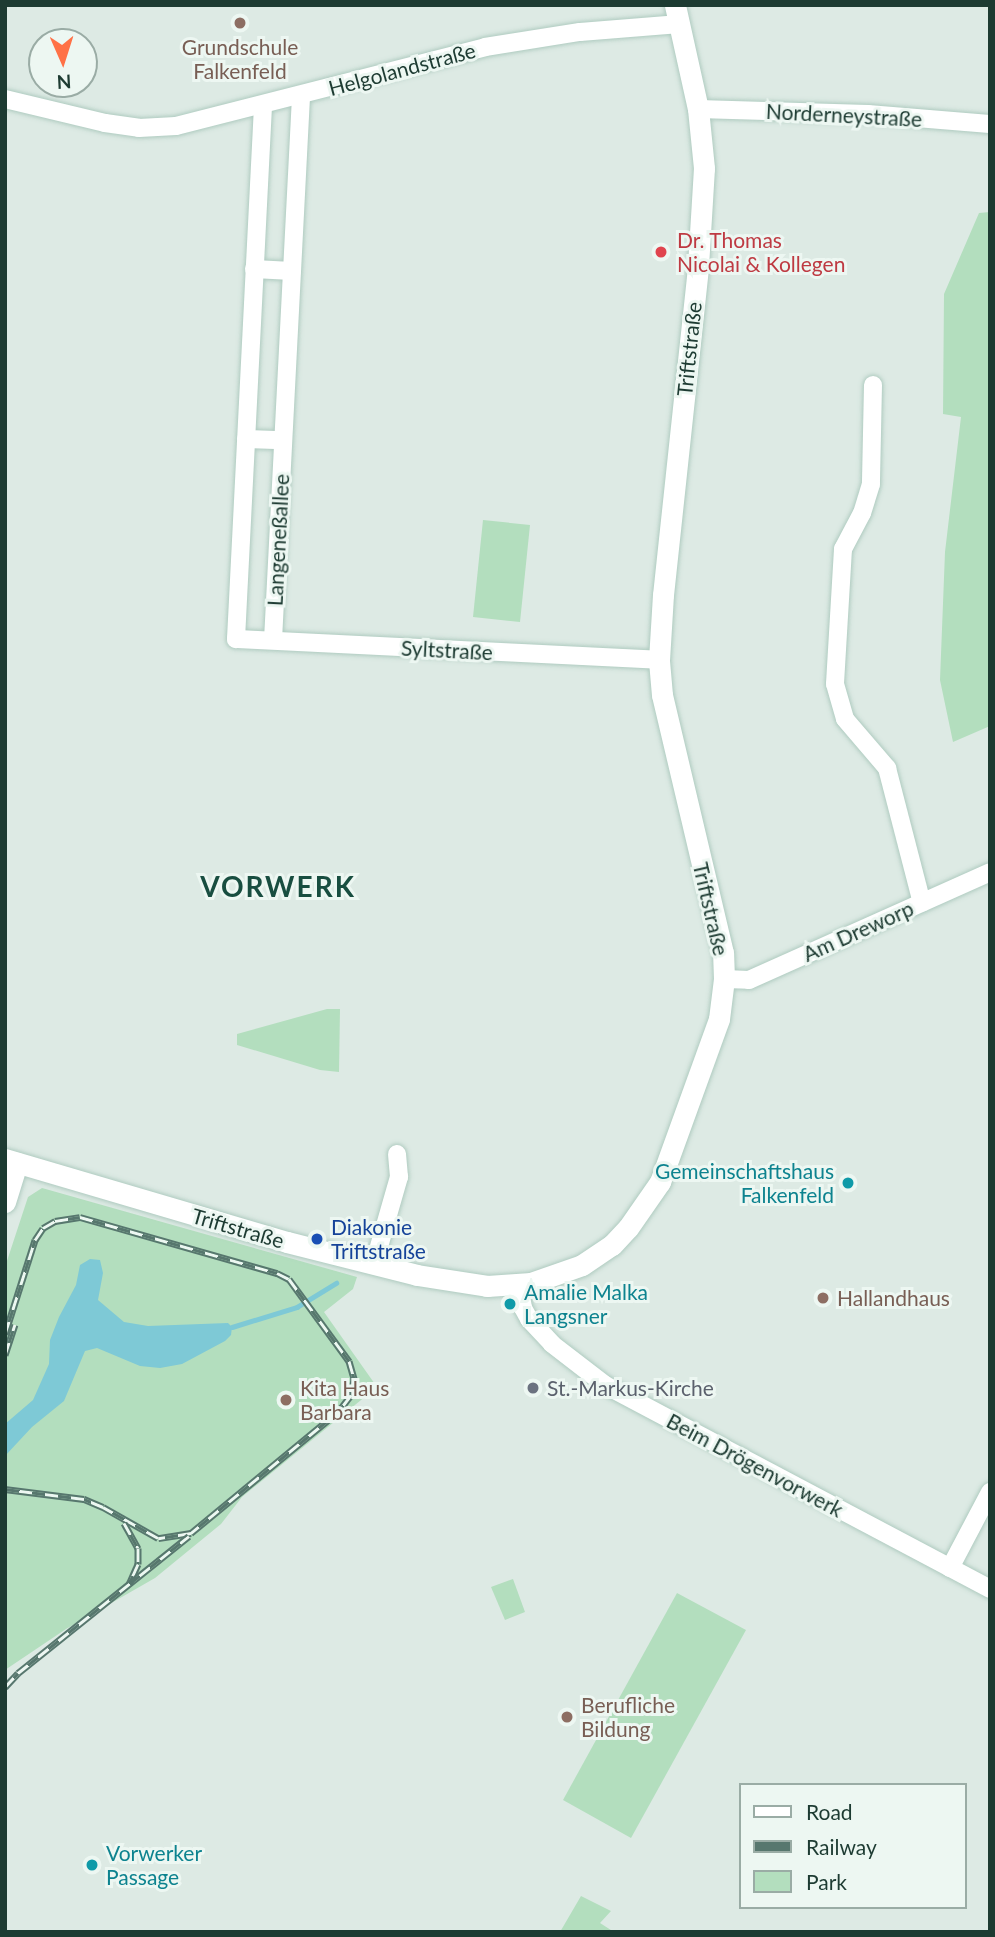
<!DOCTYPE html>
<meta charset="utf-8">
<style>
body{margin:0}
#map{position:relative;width:995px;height:1937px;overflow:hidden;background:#ddeae4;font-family:Lato,sans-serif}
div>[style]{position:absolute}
.green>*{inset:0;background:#b3debe}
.water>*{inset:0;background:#7ec9d6}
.stream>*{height:4.5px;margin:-2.25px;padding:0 2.25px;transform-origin:2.25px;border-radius:2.25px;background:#7ec9d6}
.roads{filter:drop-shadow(0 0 2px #afcbc0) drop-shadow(0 0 2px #afcbc0)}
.street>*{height:18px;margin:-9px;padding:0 9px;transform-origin:9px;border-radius:9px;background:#fff}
.secondary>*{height:21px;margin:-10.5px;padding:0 10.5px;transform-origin:10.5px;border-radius:10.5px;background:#fff}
.rail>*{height:7px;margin-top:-3.5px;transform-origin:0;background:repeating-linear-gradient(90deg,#edf7f2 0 13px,#57776e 0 26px);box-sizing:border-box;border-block:2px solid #57776e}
.dots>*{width:19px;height:19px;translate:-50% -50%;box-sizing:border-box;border:4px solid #edf7f2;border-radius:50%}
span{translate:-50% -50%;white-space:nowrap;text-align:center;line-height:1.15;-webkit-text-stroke:6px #edf7f2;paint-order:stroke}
.education-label{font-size:21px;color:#785e54}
.left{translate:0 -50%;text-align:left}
.street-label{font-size:21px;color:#1d3b32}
.health-label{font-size:21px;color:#be3a42}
.culture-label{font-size:21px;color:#0d838f}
.right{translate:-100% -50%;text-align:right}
.transit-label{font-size:21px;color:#164399}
.worship-label{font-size:21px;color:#5b616d}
.district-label{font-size:28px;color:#184e40;font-weight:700;letter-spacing:2px}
.frame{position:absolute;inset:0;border:7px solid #1d3b32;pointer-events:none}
.legend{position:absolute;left:739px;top:1783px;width:228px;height:126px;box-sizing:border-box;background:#edf7f2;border:2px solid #9aaca5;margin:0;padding:9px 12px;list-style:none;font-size:21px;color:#1d3b32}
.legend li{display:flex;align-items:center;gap:14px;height:35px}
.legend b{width:35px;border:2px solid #9aaca5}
.north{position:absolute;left:28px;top:28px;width:70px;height:70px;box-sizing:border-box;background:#edf7f2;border:2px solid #9aaca5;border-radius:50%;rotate:177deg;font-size:19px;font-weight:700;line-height:28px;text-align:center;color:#1d3b32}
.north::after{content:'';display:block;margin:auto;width:24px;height:32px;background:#ff7146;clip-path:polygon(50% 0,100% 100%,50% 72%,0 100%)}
</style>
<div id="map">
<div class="green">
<div style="clip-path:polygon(990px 212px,990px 726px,953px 742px,940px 680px,945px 552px,961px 417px,943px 414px,944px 294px,979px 213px)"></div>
<div style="clip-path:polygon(483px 520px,530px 525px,520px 622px,473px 617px)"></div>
<div style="clip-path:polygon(327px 1009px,340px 1009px,339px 1072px,320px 1070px,237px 1045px,237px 1034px)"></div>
<div style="clip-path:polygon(42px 1188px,357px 1277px,353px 1289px,324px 1312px,377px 1387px,242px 1497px,221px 1524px,155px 1578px,66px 1629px,5px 1670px,5px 1267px,28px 1197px)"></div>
<div style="clip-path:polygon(513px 1579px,525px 1612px,505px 1620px,491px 1587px)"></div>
<div style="clip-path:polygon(677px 1593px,746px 1630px,631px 1838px,563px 1800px)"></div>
<div style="clip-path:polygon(581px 1896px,611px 1911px,600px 1923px,614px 1932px,560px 1932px)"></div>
</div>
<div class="water">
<div style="clip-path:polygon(90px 1259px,100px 1260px,103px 1273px,98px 1300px,124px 1322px,148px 1326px,228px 1323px,232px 1327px,231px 1335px,225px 1341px,182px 1364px,160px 1368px,140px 1366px,97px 1348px,85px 1351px,64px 1401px,32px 1427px,5px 1456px,5px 1424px,33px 1400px,49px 1364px,50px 1340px,59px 1317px,76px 1285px,80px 1265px)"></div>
</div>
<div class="stream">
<div style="left:232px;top:1327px;width:68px;rotate:-17.1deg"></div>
<div style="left:297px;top:1307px;width:46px;rotate:-31.6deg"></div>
</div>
<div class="roads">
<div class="street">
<div style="left:5px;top:99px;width:103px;rotate:13.5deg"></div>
<div style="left:105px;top:123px;width:34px;rotate:8deg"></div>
<div style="left:139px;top:128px;width:37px;rotate:-3deg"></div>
<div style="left:176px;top:126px;width:319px;rotate:-14.3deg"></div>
<div style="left:485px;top:47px;width:96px;rotate:-9deg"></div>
<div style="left:580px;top:32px;width:100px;rotate:-4.6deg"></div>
<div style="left:263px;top:106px;width:534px;rotate:92.9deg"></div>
<div style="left:236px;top:639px;width:424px;rotate:2.8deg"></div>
<div style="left:698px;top:109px;width:170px;rotate:1.7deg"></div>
<div style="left:868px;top:114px;width:122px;rotate:4.7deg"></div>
<div style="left:254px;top:269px;width:38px;rotate:3deg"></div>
<div style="left:873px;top:385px;width:99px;rotate:91.2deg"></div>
<div style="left:871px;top:484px;width:30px;rotate:107deg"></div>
<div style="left:862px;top:513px;width:41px;rotate:117.8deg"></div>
<div style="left:843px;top:549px;width:135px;rotate:93.4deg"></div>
<div style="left:835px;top:684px;width:36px;rotate:74deg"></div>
<div style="left:845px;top:719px;width:65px;rotate:49.4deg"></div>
<div style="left:887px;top:768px;width:139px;rotate:75.5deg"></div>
<div style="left:246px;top:439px;width:37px;rotate:2deg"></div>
<div style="left:273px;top:640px;width:545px;rotate:-87.05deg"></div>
<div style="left:724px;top:979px;width:25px;rotate:2deg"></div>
<div style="left:749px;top:980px;width:264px;rotate:-24.1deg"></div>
<div style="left:374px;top:1264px;width:91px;rotate:-74deg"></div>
<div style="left:399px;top:1177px;width:23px;rotate:-95deg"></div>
<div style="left:519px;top:1285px;width:23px;rotate:80deg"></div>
<div style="left:523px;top:1308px;width:13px;rotate:61deg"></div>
<div style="left:529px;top:1319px;width:34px;rotate:47deg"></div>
<div style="left:552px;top:1344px;width:67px;rotate:37.7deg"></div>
<div style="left:605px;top:1385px;width:436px;rotate:27.9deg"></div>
<div style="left:950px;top:1568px;width:86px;rotate:-62.2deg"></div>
</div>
<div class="secondary">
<div style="left:5px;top:1159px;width:294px;rotate:16.4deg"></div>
<div style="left:287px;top:1242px;width:134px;rotate:14.2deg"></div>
<div style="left:417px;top:1275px;width:71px;rotate:8.9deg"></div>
<div style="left:487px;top:1286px;width:44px;rotate:-3.9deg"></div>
<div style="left:531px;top:1283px;width:54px;rotate:-19.4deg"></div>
<div style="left:582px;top:1265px;width:36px;rotate:-34deg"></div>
<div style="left:612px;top:1245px;width:23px;rotate:-47deg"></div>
<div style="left:628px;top:1228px;width:56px;rotate:-55.2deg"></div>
<div style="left:660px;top:1182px;width:173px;rotate:-70.1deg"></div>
<div style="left:719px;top:1019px;width:40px;rotate:-82.9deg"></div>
<div style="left:724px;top:979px;width:26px;rotate:-92deg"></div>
<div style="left:723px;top:953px;width:265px;rotate:-103.3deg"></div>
<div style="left:662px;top:695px;width:35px;rotate:-95deg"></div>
<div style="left:659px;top:660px;width:65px;rotate:-86.5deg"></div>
<div style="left:663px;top:595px;width:331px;rotate:-83.9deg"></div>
<div style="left:698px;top:266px;width:98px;rotate:-86.5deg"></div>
<div style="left:704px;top:168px;width:59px;rotate:-95.8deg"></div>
<div style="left:698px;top:109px;width:107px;rotate:-102.5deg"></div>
<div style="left:5px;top:1202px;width:41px;rotate:-72.9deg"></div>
</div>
</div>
<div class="rail">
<div style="left:5px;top:1334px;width:99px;rotate:-72.3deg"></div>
<div style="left:35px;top:1240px;width:14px;rotate:-56deg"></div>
<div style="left:43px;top:1228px;width:14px;rotate:-30deg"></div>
<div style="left:55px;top:1221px;width:25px;rotate:-9deg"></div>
<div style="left:80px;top:1217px;width:205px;rotate:15.9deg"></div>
<div style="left:277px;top:1273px;width:13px;rotate:27deg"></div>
<div style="left:289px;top:1279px;width:102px;rotate:53.8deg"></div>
<div style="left:349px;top:1361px;width:19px;rotate:74deg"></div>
<div style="left:354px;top:1379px;width:16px;rotate:101deg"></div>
<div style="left:351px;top:1395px;width:20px;rotate:127deg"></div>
<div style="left:339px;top:1411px;width:192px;rotate:140.5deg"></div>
<div style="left:191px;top:1533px;width:33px;rotate:171deg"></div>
<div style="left:158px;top:1538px;width:63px;rotate:-150.6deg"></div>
<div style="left:103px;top:1507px;width:21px;rotate:-157deg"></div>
<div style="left:84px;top:1499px;width:80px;rotate:-172.8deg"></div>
<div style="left:5px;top:1355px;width:32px;rotate:-72deg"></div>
<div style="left:124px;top:1523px;width:29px;rotate:61deg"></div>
<div style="left:138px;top:1548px;width:16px;rotate:90deg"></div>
<div style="left:138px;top:1564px;width:22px;rotate:114deg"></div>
<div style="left:5px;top:1687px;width:19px;rotate:-47deg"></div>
<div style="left:18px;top:1673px;width:219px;rotate:-38.7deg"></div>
</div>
<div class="dots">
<div style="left:240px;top:23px;background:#8d6e63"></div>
<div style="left:661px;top:252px;background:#e0444e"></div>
<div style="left:848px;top:1183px;background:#0f9aa8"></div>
<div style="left:317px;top:1239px;background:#1a4fb4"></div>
<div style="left:823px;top:1298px;background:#8d6e63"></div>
<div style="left:510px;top:1304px;background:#0f9aa8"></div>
<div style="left:533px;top:1388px;background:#6b7280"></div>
<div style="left:286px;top:1400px;background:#8d6e63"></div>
<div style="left:567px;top:1717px;background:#8d6e63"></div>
<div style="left:92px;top:1865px;background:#0f9aa8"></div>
</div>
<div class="education-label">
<span style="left:240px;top:59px">Grundschule<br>Falkenfeld</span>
<span class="left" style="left:837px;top:1298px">Hallandhaus</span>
<span class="left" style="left:300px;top:1400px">Kita Haus<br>Barbara</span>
<span class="left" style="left:581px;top:1717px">Berufliche<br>Bildung</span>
</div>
<div class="street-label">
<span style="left:402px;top:69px;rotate:-15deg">Helgolandstraße</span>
<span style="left:844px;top:115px;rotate:3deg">Norderneystraße</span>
<span style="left:689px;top:349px;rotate:-84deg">Triftstraße</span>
<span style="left:278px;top:540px;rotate:-87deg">Langeneßallee</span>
<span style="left:447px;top:650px;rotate:3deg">Syltstraße</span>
<span style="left:711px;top:909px;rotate:77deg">Triftstraße</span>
<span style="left:858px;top:931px;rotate:-24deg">Am Dreworp</span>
<span style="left:238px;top:1228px;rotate:16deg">Triftstraße</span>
<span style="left:755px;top:1465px;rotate:28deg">Beim Drögenvorwerk</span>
</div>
<div class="health-label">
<span class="left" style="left:677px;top:252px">Dr. Thomas<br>Nicolai &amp; Kollegen</span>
</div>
<div class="culture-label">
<span class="right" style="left:834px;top:1183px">Gemeinschaftshaus<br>Falkenfeld</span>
<span class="left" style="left:524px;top:1304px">Amalie Malka<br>Langsner</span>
<span class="left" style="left:106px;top:1865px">Vorwerker<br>Passage</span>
</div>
<div class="transit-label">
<span class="left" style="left:331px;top:1239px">Diakonie<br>Triftstraße</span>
</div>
<div class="worship-label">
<span class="left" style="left:547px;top:1388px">St.-Markus-Kirche</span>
</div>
<div class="district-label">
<span style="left:278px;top:886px">VORWERK</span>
</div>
<div class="frame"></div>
<ul class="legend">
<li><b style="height:9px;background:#fff"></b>Road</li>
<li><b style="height:9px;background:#57776e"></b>Railway</li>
<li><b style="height:19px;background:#b3debe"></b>Park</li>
</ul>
<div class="north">N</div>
</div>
